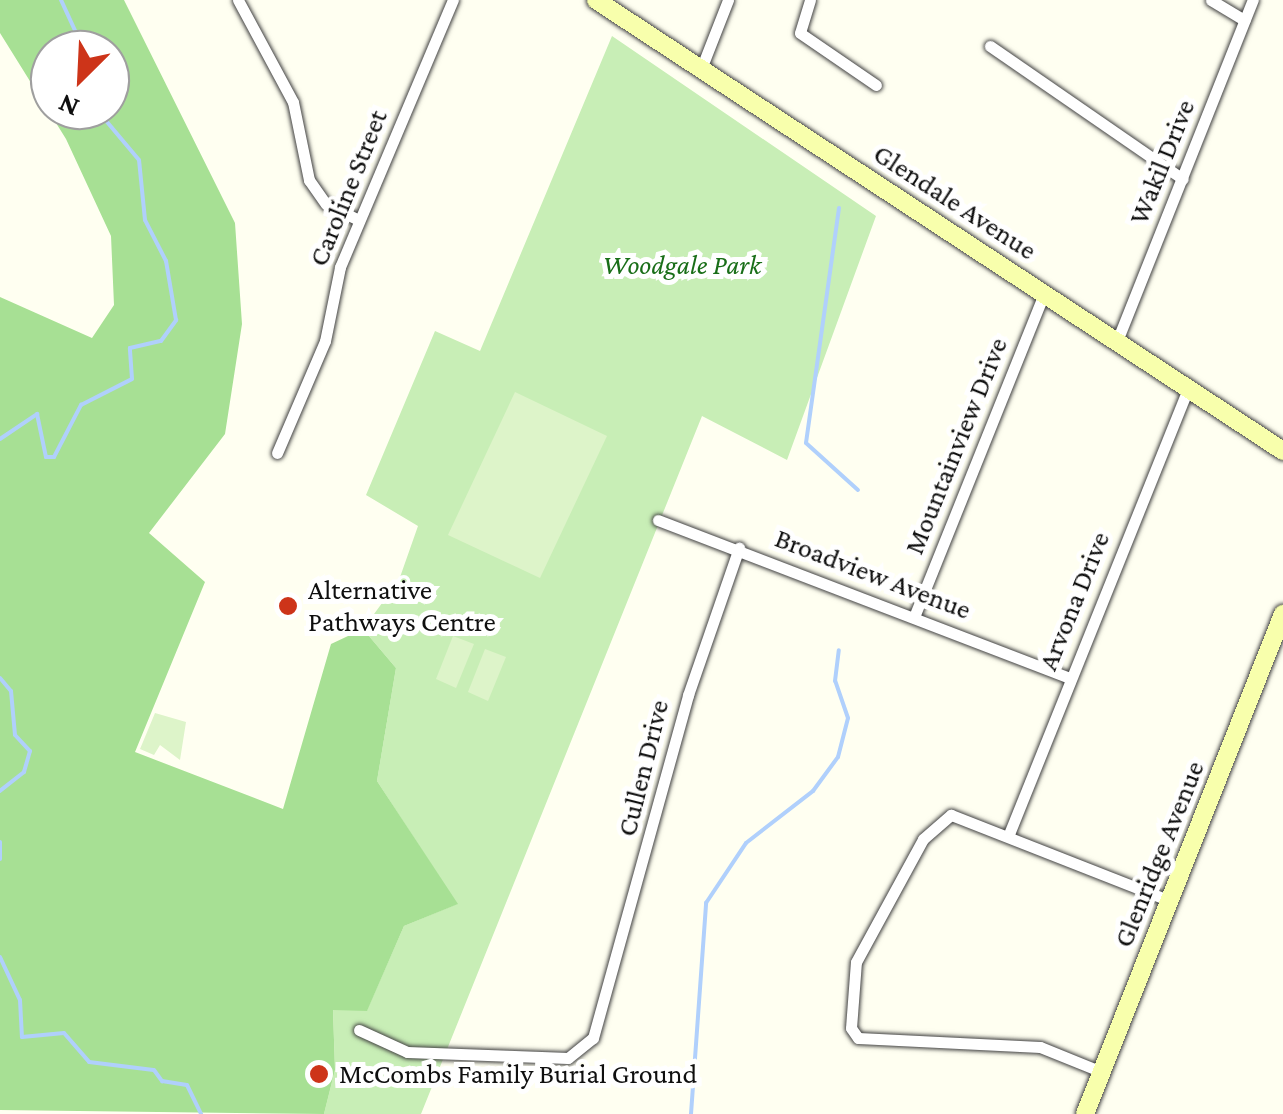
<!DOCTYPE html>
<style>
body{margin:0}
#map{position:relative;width:1283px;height:1114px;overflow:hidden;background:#fffff1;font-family:"Crimson Pro",serif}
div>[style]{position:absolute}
.green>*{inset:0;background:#c8eeb6}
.forest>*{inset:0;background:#a7e094}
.pitch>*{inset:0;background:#ddf4c9}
.stream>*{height:4px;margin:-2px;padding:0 2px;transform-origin:2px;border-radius:2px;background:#b0d0fc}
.roads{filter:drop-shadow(0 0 2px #424242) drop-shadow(0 0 2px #424242)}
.minor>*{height:11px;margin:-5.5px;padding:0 5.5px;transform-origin:5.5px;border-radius:5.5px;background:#fff}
.secondary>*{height:18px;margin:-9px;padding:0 9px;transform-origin:9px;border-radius:9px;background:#f8ffac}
.dots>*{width:28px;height:28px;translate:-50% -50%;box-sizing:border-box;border:5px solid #fff;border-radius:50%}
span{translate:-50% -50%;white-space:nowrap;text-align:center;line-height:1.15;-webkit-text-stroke:10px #fff;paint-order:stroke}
.street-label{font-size:28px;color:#0f0f0f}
.park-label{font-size:28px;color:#196e18;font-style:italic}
.poi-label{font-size:28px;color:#0f0f0f}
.left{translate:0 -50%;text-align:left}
.north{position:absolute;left:30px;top:30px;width:100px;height:100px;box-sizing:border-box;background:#fff;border:2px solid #9f9f9f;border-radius:50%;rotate:204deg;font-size:28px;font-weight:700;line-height:40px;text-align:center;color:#0f0f0f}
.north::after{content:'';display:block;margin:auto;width:35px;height:45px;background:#cd3419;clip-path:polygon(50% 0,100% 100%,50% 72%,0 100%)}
</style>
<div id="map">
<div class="green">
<div style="clip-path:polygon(612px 36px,876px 216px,787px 460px,702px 416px,421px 1114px,324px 1114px,335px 1070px,333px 1009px,367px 1010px,404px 926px,457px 904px,377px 781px,396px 668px,363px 629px,399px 580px,418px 526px,366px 495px,435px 331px,480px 351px)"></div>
</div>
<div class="forest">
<div style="clip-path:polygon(evenodd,0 0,124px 0,235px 223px,242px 324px,225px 434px,149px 533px,205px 582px,135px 752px,283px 809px,331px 644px,363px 629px,396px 668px,377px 781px,458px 904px,404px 926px,367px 1011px,333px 1010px,335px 1070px,324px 1114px,0 1110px,0 297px,92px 338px,114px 305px,111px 236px,66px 139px,0 33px,0 0,50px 50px,110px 50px,110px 110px,50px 110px,50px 50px)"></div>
</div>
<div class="pitch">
<div style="clip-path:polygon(515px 392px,607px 436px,540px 578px,448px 535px)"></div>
<div style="clip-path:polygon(453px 636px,474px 644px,456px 688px,436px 679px)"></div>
<div style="clip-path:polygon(485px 649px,506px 657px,488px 701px,468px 692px)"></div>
<div style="clip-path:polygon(155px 713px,186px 722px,180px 760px,160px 745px,154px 755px,140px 749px)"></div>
</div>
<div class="stream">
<div style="left:61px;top:0;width:55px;rotate:65.3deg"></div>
<div style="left:839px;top:208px;width:237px;rotate:98deg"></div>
<div style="left:806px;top:443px;width:70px;rotate:42.1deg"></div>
<div style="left:0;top:439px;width:45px;rotate:-34deg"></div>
<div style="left:37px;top:414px;width:44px;rotate:78.2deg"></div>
<div style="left:46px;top:457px;width:8px"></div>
<div style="left:54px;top:457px;width:59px;rotate:-62.6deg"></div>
<div style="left:81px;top:405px;width:57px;rotate:-27deg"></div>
<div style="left:132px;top:379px;width:31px;rotate:-94deg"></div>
<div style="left:130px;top:348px;width:32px;rotate:-13deg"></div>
<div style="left:161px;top:341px;width:26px;rotate:-54deg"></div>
<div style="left:176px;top:320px;width:60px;rotate:-99.6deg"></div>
<div style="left:166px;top:261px;width:46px;rotate:-117.1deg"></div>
<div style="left:145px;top:220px;width:60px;rotate:-95.7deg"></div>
<div style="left:139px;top:160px;width:65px;rotate:-130deg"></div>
<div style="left:0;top:678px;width:17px;rotate:50deg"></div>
<div style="left:11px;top:691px;width:44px;rotate:84.8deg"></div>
<div style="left:15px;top:735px;width:22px;rotate:47deg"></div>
<div style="left:30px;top:751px;width:22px;rotate:106deg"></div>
<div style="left:24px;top:772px;width:31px;rotate:142deg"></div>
<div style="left:0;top:842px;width:17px;rotate:90deg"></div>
<div style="left:0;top:957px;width:47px;rotate:65.1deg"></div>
<div style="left:20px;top:1000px;width:37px;rotate:87deg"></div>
<div style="left:22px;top:1037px;width:42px;rotate:-5.4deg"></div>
<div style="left:64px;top:1033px;width:38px;rotate:49deg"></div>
<div style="left:89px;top:1062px;width:65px;rotate:7deg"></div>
<div style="left:154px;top:1070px;width:14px;rotate:54deg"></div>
<div style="left:162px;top:1081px;width:25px;rotate:9deg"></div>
<div style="left:187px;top:1085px;width:32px;rotate:64deg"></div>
<div style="left:691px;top:1114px;width:212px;rotate:-85.9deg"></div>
<div style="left:706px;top:903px;width:72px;rotate:-56.3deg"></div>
<div style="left:746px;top:843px;width:85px;rotate:-37.8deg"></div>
<div style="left:813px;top:791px;width:42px;rotate:-53.7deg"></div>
<div style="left:838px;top:757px;width:40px;rotate:-75.6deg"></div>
<div style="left:848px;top:718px;width:39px;rotate:-109deg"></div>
<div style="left:835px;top:681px;width:31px;rotate:-83deg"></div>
</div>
<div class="roads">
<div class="minor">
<div style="left:238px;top:0;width:116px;rotate:61.7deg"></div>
<div style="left:293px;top:102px;width:80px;rotate:78.4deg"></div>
<div style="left:309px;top:180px;width:29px;rotate:55deg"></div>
<div style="left:326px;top:204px;width:37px;rotate:26deg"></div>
<div style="left:810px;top:0;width:34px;rotate:107deg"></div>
<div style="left:800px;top:33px;width:92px;rotate:34.4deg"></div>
<div style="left:1211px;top:0;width:39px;rotate:31deg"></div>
<div style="left:990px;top:46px;width:234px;rotate:34.6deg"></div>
<div style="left:701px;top:69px;width:74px;rotate:-68.6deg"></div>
<div style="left:1117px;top:341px;width:367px;rotate:-68.3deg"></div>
<div style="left:277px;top:453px;width:122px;rotate:-66.8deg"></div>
<div style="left:325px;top:341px;width:76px;rotate:-78.5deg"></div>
<div style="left:340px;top:267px;width:290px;rotate:-67.1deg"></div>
<div style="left:658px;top:520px;width:440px;rotate:21deg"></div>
<div style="left:914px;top:617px;width:348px;rotate:-68.1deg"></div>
<div style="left:1009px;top:834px;width:480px;rotate:-68.1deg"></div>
<div style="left:359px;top:1030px;width:53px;rotate:24.6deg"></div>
<div style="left:407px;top:1052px;width:161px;rotate:2.1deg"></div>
<div style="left:568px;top:1058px;width:32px;rotate:-39deg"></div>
<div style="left:593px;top:1038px;width:356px;rotate:-74.5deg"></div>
<div style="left:688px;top:695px;width:156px;rotate:-70.9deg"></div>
<div style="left:1102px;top:1072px;width:67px;rotate:-158deg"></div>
<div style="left:1040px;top:1047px;width:182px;rotate:-177.2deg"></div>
<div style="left:858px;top:1038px;width:12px;rotate:-125deg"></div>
<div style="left:851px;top:1028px;width:66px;rotate:-85.7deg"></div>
<div style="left:856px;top:962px;width:140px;rotate:-61.4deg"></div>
<div style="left:923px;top:839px;width:37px;rotate:-41deg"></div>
<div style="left:951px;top:815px;width:236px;rotate:21.4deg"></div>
</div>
<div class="secondary">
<div style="left:596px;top:0;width:822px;rotate:33.28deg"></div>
<div style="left:1085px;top:1114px;width:538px;rotate:-68.4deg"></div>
</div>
</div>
<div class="dots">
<div style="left:288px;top:606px;background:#cd3419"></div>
<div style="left:319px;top:1074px;background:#cd3419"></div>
</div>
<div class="street-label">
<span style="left:1162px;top:162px;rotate:-68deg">Wakil Drive</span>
<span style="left:348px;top:188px;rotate:-68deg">Caroline Street</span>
<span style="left:955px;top:202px;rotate:33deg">Glendale Avenue</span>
<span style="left:956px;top:446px;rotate:-68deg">Mountainview Drive</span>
<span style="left:873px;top:574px;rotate:21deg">Broadview Avenue</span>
<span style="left:1074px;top:601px;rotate:-68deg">Arvona Drive</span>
<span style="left:643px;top:768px;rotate:-76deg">Cullen Drive</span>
<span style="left:1159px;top:854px;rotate:-68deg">Glenridge Avenue</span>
</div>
<div class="park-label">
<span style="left:682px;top:265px">Woodgale Park</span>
</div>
<div class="poi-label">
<span class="left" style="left:308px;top:606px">Alternative<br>Pathways Centre</span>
<span class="left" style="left:339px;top:1074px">McCombs Family Burial Ground</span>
</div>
<div class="north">N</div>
</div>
